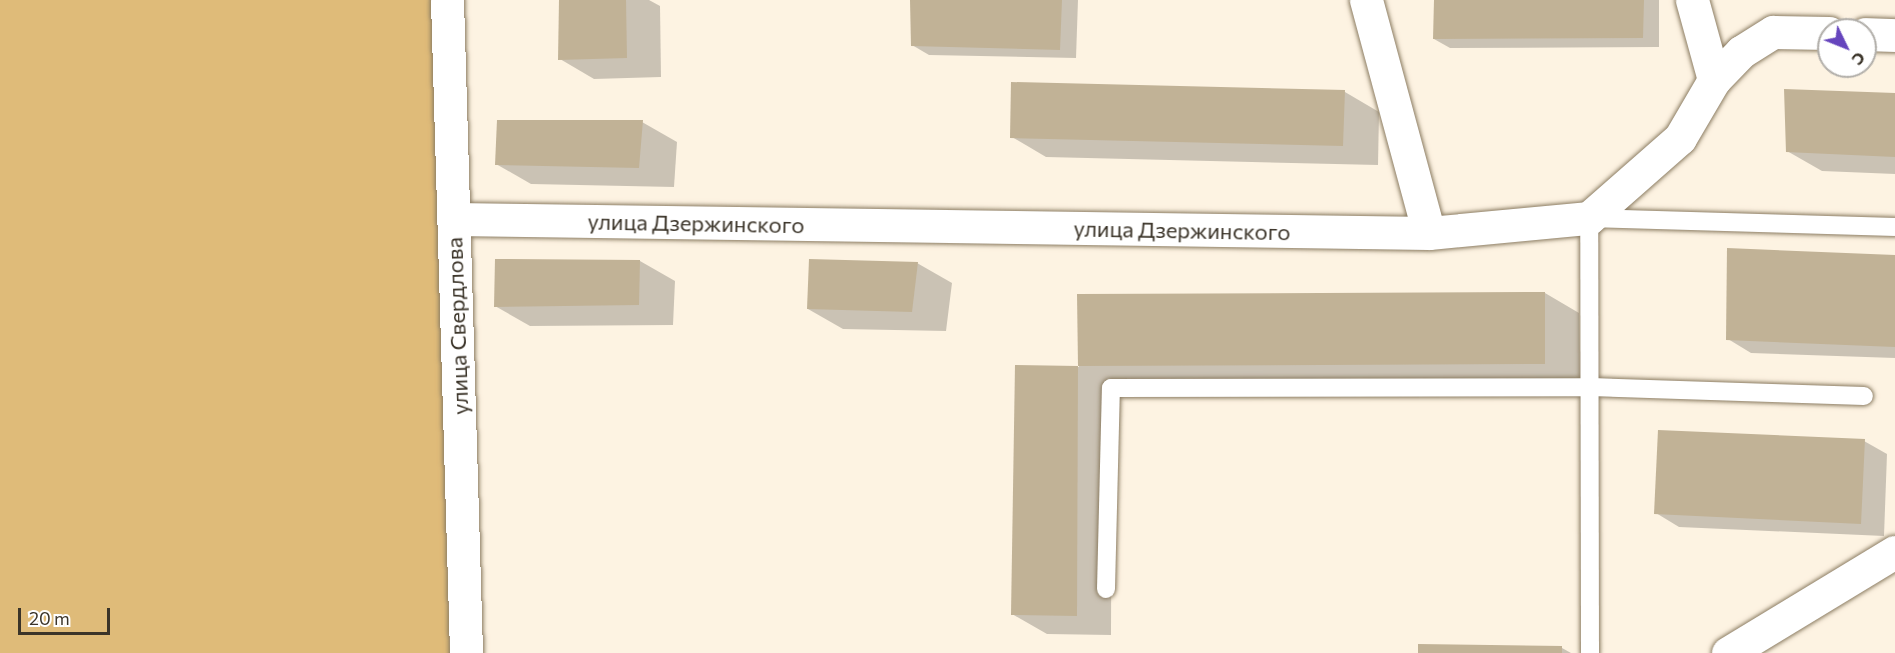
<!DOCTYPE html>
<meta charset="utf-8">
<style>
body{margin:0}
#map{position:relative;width:1895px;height:653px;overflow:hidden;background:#fdf3e2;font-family:Commissioner,sans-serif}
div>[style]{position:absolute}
.green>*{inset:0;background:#dfbb79}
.shadow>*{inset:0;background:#0003}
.building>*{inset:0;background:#c1b296}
.roads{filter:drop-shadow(0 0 2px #8c7d63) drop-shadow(0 0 2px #8c7d63)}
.service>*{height:18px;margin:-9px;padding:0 9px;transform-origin:9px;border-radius:9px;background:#fff}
.minor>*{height:33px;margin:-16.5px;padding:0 16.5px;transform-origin:16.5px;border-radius:16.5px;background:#fff}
span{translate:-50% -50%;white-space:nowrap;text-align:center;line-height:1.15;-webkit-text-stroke:6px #fff;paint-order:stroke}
.street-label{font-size:22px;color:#3b3429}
.north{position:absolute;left:1817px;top:18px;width:60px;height:60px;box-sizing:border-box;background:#fff;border:2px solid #b1aea9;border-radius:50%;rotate:133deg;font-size:16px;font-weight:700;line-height:24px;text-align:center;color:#3b3429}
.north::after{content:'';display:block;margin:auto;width:21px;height:27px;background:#6645bd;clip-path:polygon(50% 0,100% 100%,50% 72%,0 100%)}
.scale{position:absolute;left:18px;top:608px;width:92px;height:27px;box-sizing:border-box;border:3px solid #3b3429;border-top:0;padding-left:8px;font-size:18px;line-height:21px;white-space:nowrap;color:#3b3429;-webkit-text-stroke:4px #fff;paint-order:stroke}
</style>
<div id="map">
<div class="green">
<div style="clip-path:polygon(0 0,432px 0,450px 653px,0 653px)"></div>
</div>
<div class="shadow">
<div style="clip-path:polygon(560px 0,649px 0,660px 6px,661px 77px,594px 79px,560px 59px)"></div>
<div style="clip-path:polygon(911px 0,1078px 0,1076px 58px,929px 55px,912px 45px)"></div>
<div style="clip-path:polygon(1436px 0,1659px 0,1659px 47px,1450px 48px,1434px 39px)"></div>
<div style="clip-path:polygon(1345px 92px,1379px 112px,1378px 165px,1046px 157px,1012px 137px)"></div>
<div style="clip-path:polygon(1895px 95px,1895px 174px,1822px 171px,1787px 151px)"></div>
<div style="clip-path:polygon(642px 122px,677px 142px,674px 187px,531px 184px,496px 164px)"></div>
<div style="clip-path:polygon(1895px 256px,1895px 358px,1751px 353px,1728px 339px)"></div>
<div style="clip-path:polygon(496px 260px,640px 261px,675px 281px,673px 325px,530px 326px,495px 306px)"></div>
<div style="clip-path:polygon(917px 263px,952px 283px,946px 331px,843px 329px,808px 309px)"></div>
<div style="clip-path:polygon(1545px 293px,1579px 313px,1580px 383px,1112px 385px,1111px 635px,1047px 634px,1012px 614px,1017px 366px,1079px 367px,1079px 296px)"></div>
<div style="clip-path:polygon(1864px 441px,1887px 454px,1884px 536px,1679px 527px,1656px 513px)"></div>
<div style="clip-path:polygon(1562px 648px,1571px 653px,1419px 653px)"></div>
</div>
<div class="building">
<div style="clip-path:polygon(559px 0,626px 0,627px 58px,558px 60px)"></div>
<div style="clip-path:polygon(910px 0,1062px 0,1060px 50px,911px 46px)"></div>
<div style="clip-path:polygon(1434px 0,1644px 0,1643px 38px,1433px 39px)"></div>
<div style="clip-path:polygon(1011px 82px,1345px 90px,1343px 146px,1010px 138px)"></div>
<div style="clip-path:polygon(1784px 89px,1895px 93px,1895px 157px,1786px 152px)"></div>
<div style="clip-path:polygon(497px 120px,643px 120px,639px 168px,495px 165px)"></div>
<div style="clip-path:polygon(1727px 248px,1895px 255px,1895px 347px,1726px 340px)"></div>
<div style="clip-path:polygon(495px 259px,640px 260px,639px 305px,494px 307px)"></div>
<div style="clip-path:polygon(809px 259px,918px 262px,912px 312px,807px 309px)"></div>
<div style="clip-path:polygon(1545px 292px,1545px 364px,1078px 366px,1077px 294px)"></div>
<div style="clip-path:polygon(1015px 365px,1078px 366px,1077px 616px,1011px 615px)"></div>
<div style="clip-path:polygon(1658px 430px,1865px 439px,1861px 524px,1654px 514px)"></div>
<div style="clip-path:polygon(1418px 644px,1562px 646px,1562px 653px,1418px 653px)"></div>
</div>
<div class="roads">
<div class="service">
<div style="left:1106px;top:589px;width:201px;rotate:-88.6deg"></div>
<div style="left:1111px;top:388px;width:480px;rotate:-0.1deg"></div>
<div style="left:1591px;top:387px;width:273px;rotate:1.9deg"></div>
<div style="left:1590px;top:653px;width:435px;rotate:-90.1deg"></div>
<div style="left:1589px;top:218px;width:306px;rotate:1.7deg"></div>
</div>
<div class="minor">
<div style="left:447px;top:0;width:653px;rotate:88.33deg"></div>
<div style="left:1366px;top:0;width:241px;rotate:74.9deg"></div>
<div style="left:1692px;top:0;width:83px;rotate:74.6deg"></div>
<div style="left:1865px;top:34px;width:30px;rotate:2deg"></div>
<div style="left:454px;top:219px;width:975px;rotate:0.82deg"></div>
<div style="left:1429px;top:233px;width:161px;rotate:-5.4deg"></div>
<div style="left:1589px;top:218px;width:121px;rotate:-41.3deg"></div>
<div style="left:1680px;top:138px;width:67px;rotate:-59.6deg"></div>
<div style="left:1714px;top:80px;width:39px;rotate:-46deg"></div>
<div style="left:1741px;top:52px;width:38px;rotate:-32deg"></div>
<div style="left:1773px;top:32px;width:56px;rotate:1deg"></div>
<div style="left:1728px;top:653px;width:195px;rotate:-31.2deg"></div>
</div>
</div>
<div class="street-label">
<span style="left:696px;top:223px;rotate:1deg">улица Дзержинского</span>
<span style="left:1182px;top:230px;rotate:1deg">улица Дзержинского</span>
<span style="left:457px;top:326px;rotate:-92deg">улица Свердлова</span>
</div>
<div class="north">С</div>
<div class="scale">20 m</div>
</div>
